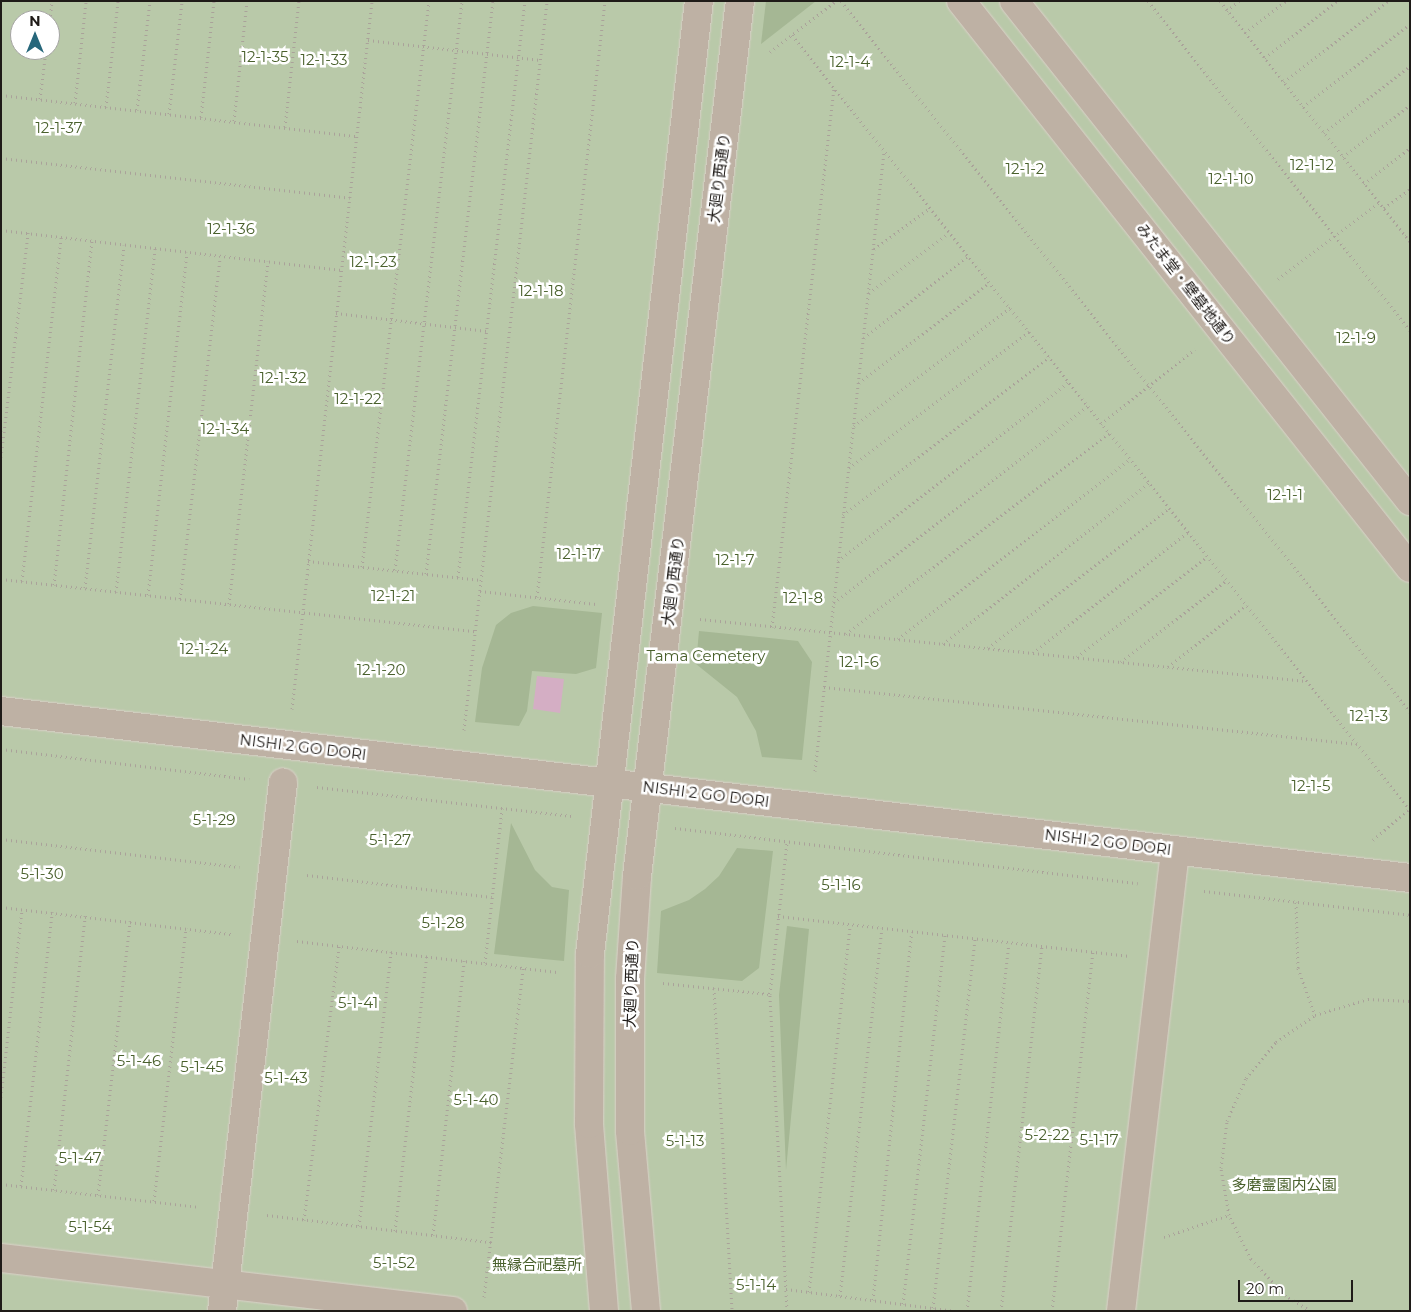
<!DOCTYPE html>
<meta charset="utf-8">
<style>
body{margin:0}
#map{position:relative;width:1411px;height:1312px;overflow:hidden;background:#fef3e9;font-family:Montserrat,"Noto Sans JP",sans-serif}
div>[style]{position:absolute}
.green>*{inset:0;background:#b9c9a9}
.forest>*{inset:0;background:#a5b794}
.building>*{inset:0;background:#d4aec4}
.path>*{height:3px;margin-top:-1.5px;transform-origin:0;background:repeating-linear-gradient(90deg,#aaa29a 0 1px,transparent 0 5px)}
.roads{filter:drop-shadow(0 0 1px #dad0c8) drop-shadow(0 0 1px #dad0c8)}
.minor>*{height:28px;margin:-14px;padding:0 14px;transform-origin:14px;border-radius:14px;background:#beb1a4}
span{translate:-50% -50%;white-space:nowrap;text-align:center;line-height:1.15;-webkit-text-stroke:5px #fff;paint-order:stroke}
.park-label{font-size:15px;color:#49602c}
.street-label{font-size:15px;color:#1f1b18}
.frame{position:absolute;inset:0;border:2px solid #1f1b18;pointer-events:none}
.north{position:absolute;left:10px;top:10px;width:50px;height:50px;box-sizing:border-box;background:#fff;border:1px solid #a5a4a3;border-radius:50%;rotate:0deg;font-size:14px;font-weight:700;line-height:20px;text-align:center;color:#1f1b18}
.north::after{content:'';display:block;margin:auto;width:18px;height:22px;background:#27677b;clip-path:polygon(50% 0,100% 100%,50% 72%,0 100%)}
.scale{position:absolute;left:1238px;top:1280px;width:115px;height:22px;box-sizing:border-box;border:2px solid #1f1b18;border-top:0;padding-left:6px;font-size:15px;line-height:18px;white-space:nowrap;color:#1f1b18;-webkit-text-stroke:4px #fff;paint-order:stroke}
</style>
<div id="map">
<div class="green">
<div style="clip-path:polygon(evenodd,1px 1px,1410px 1px,1410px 1311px,1px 1311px,1px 1px,20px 20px,50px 20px,50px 50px,20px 50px,20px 20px)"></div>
</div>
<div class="forest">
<div style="clip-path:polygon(766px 1px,816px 1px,761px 44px)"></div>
<div style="clip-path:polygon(533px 606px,602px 613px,596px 668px,576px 674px,532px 671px,527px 711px,519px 726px,475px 722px,482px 668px,496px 625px,511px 613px)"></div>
<div style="clip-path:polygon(699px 631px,798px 641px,812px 662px,802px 760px,762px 757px,756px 731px,737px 697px,696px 664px)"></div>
<div style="clip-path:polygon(511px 823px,535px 870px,552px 887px,569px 890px,564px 961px,494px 954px)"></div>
<div style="clip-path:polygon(737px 848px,773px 851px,759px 968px,742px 981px,657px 973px,661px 911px,689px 900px,705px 889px,719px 876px)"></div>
<div style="clip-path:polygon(787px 926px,809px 929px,786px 1170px,779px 995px)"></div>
</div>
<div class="building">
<div style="clip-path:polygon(537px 676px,564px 679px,560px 713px,533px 709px)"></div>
</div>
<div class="path">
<div style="left:841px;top:1px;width:911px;rotate:51.33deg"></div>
<div style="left:1148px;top:1px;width:421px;rotate:51.5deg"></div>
<div style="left:1220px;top:1px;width:307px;rotate:51.7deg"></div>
<div style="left:1227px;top:11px;width:16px;rotate:-40deg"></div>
<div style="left:50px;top:20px;width:19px;rotate:-84deg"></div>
<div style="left:1245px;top:33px;width:52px;rotate:-38deg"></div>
<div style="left:792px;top:35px;width:990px;rotate:51.44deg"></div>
<div style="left:368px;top:40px;width:174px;rotate:6.6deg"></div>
<div style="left:770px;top:52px;width:83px;rotate:-37.7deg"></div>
<div style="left:1265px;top:58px;width:92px;rotate:-38.4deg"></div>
<div style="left:1284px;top:82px;width:132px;rotate:-37.9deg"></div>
<div style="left:1px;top:95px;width:358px;rotate:6.6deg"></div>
<div style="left:40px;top:99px;width:49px;rotate:-83deg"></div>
<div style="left:75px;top:103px;width:103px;rotate:-83.8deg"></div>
<div style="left:106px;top:107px;width:107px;rotate:-83.5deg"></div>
<div style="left:1303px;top:107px;width:135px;rotate:-37.8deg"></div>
<div style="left:137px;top:110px;width:110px;rotate:-83.2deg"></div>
<div style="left:169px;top:114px;width:114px;rotate:-83.4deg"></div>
<div style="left:201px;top:117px;width:117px;rotate:-83.6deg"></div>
<div style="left:234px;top:121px;width:121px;rotate:-83.8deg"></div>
<div style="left:285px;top:127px;width:127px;rotate:-83.7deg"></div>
<div style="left:1324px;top:133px;width:109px;rotate:-37.9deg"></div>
<div style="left:1343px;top:157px;width:85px;rotate:-37.8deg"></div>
<div style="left:1px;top:158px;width:351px;rotate:6.5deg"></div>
<div style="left:1364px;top:184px;width:58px;rotate:-38deg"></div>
<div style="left:1384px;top:208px;width:32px;rotate:-36deg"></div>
<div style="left:1px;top:230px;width:343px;rotate:6.7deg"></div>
<div style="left:1406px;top:236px;width:5px;rotate:-37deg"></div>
<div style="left:874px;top:249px;width:69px;rotate:-36.2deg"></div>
<div style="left:1278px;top:279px;width:126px;rotate:-37deg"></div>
<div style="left:869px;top:293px;width:100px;rotate:-36.9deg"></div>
<div style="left:336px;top:313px;width:152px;rotate:6.8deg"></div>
<div style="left:864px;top:338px;width:132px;rotate:-38.3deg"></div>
<div style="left:859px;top:383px;width:164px;rotate:-37.6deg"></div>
<div style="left:1101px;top:424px;width:120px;rotate:-38.6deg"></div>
<div style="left:854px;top:426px;width:196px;rotate:-37.1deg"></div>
<div style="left:1px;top:457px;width:226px;rotate:-83.1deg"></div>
<div style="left:849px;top:468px;width:226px;rotate:-37.1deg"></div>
<div style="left:843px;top:515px;width:260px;rotate:-37.5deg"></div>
<div style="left:308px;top:561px;width:174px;rotate:6.3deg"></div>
<div style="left:838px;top:561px;width:292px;rotate:-37.8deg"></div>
<div style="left:362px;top:567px;width:570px;rotate:-83.25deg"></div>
<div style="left:395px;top:570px;width:573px;rotate:-83.28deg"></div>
<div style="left:426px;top:574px;width:577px;rotate:-83.33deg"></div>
<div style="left:458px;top:577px;width:580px;rotate:-83.37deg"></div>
<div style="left:1px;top:579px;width:477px;rotate:6.3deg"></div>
<div style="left:22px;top:581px;width:346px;rotate:-83.5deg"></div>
<div style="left:54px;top:585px;width:346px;rotate:-83.7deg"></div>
<div style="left:85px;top:588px;width:345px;rotate:-83.5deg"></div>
<div style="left:480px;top:591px;width:117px;rotate:6.4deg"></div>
<div style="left:116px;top:592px;width:346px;rotate:-83.5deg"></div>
<div style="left:148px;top:595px;width:345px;rotate:-83.5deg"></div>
<div style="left:537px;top:597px;width:600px;rotate:-83.49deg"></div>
<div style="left:180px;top:599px;width:345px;rotate:-83.3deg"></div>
<div style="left:834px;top:603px;width:321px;rotate:-37.8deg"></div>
<div style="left:229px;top:604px;width:345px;rotate:-83.5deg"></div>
<div style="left:700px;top:619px;width:609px;rotate:5.84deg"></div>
<div style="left:772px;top:627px;width:543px;rotate:-83.44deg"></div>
<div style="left:846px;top:634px;width:331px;rotate:-37.4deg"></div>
<div style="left:898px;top:639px;width:294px;rotate:-37.8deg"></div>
<div style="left:943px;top:644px;width:261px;rotate:-38deg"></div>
<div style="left:988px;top:648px;width:229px;rotate:-37.7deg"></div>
<div style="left:1033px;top:653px;width:197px;rotate:-38deg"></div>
<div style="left:1077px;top:657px;width:164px;rotate:-37.6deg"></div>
<div style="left:1121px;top:662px;width:134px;rotate:-37.7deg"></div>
<div style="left:1168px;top:667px;width:100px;rotate:-38.5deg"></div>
<div style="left:824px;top:687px;width:536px;rotate:6.1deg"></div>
<div style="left:292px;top:709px;width:713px;rotate:-83.55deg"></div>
<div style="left:464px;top:730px;width:734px;rotate:-83.5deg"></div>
<div style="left:1px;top:749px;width:250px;rotate:6.9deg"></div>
<div style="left:815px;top:771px;width:623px;rotate:-83.64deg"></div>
<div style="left:317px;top:787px;width:257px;rotate:6.5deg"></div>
<div style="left:675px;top:828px;width:466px;rotate:6.8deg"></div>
<div style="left:1px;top:839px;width:240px;rotate:6.7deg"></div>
<div style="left:1373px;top:840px;width:48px;rotate:-40.7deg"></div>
<div style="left:307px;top:875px;width:186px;rotate:6.8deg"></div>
<div style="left:1204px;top:891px;width:207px;rotate:6.6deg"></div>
<div style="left:1296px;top:902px;width:66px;rotate:88.3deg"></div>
<div style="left:1298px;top:968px;width:50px;rotate:70.1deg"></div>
<div style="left:1px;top:907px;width:233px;rotate:6.7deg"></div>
<div style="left:778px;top:916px;width:352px;rotate:6.5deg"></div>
<div style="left:297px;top:941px;width:262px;rotate:6.8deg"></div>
<div style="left:485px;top:963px;width:156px;rotate:-83.7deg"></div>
<div style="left:663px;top:983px;width:108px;rotate:5.9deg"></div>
<div style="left:714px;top:988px;width:324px;rotate:86.8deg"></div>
<div style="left:1px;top:1097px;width:189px;rotate:-83.6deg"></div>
<div style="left:1px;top:1184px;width:199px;rotate:6.6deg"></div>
<div style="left:21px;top:1186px;width:276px;rotate:-83.5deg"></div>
<div style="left:54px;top:1190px;width:276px;rotate:-83.5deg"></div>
<div style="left:98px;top:1195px;width:276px;rotate:-83.3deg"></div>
<div style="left:154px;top:1201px;width:275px;rotate:-83.3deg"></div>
<div style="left:267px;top:1215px;width:226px;rotate:6.9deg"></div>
<div style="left:304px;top:1220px;width:276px;rotate:-82.7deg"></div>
<div style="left:359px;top:1226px;width:276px;rotate:-83.3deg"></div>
<div style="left:395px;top:1231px;width:277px;rotate:-83.4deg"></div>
<div style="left:433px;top:1235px;width:276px;rotate:-83.5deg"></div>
<div style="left:1164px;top:1237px;width:69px;rotate:-18.7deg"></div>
<div style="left:786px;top:1289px;width:171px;rotate:7.4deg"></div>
<div style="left:809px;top:1292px;width:369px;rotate:-83.6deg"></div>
<div style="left:840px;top:1296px;width:370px;rotate:-83.5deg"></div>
<div style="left:484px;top:1297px;width:331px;rotate:-83.2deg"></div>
<div style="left:873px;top:1300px;width:370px;rotate:-84deg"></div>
<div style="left:903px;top:1304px;width:371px;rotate:-83.5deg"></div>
<div style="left:933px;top:1308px;width:371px;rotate:-83.5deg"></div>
<div style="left:787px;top:1311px;width:317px;rotate:-93.1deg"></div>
<div style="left:770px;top:994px;width:153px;rotate:-83.6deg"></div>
<div style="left:967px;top:1311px;width:370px;rotate:-83.5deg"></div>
<div style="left:1001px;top:1311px;width:367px;rotate:-83.6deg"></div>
<div style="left:1052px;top:1311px;width:361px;rotate:-83.5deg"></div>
<div style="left:1311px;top:1311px;width:29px;rotate:-149deg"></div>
<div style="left:1286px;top:1296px;width:51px;rotate:-133.4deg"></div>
<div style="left:1251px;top:1259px;width:49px;rotate:-116.6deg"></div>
<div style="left:1229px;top:1215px;width:48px;rotate:-99.7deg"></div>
<div style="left:1221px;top:1168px;width:47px;rotate:-82.7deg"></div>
<div style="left:1227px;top:1121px;width:47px;rotate:-66.2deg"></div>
<div style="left:1246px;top:1078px;width:47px;rotate:-50.2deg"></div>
<div style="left:1276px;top:1042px;width:47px;rotate:-34.7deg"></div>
<div style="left:1315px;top:1015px;width:55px;rotate:-16.8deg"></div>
<div style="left:1368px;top:999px;width:42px;rotate:2.7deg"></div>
</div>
<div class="roads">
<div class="minor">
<div style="left:961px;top:1px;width:723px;rotate:51.62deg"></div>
<div style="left:1014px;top:1px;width:638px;rotate:51.62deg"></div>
<div style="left:1px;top:711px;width:1419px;rotate:6.76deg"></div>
<div style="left:1px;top:1258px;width:455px;rotate:6.7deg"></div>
<div style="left:222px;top:1311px;width:532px;rotate:-83.41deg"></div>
<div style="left:604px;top:1311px;width:188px;rotate:-94.6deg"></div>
<div style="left:589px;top:1124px;width:170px;rotate:-89.7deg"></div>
<div style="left:590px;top:954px;width:959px;rotate:-83.48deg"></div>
<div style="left:646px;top:1311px;width:181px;rotate:-95.1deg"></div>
<div style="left:630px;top:1131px;width:152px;rotate:-90deg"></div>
<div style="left:630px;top:979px;width:103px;rotate:-86.1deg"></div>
<div style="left:637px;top:876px;width:881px;rotate:-83.29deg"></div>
<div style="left:1121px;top:1311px;width:464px;rotate:-83.3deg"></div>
</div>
</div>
<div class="park-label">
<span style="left:265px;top:57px">12-1-35</span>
<span style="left:324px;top:60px">12-1-33</span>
<span style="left:850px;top:62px">12-1-4</span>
<span style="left:59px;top:128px">12-1-37</span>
<span style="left:1312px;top:165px">12-1-12</span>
<span style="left:1025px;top:169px">12-1-2</span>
<span style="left:1231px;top:179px">12-1-10</span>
<span style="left:231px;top:229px">12-1-36</span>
<span style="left:373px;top:262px">12-1-23</span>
<span style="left:541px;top:291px">12-1-18</span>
<span style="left:1356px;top:338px">12-1-9</span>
<span style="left:283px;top:378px">12-1-32</span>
<span style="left:358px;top:399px">12-1-22</span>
<span style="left:225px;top:429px">12-1-34</span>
<span style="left:1285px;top:495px">12-1-1</span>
<span style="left:579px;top:554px">12-1-17</span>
<span style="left:735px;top:560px">12-1-7</span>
<span style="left:393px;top:596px">12-1-21</span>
<span style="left:803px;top:598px">12-1-8</span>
<span style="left:204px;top:649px">12-1-24</span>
<span style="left:706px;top:656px">Tama Cemetery</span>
<span style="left:859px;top:662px">12-1-6</span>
<span style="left:381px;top:670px">12-1-20</span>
<span style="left:1369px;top:716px">12-1-3</span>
<span style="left:1311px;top:786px">12-1-5</span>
<span style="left:214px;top:820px">5-1-29</span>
<span style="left:390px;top:840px">5-1-27</span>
<span style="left:42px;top:874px">5-1-30</span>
<span style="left:841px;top:885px">5-1-16</span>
<span style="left:443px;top:923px">5-1-28</span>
<span style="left:358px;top:1003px">5-1-41</span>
<span style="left:139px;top:1061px">5-1-46</span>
<span style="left:202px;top:1067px">5-1-45</span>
<span style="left:286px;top:1078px">5-1-43</span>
<span style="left:476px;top:1100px">5-1-40</span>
<span style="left:1047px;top:1135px">5-2-22</span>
<span style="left:1099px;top:1140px">5-1-17</span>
<span style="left:685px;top:1141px">5-1-13</span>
<span style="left:80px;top:1158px">5-1-47</span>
<span style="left:1284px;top:1185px">多磨霊園内公園</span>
<span style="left:90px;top:1227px">5-1-54</span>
<span style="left:394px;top:1263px">5-1-52</span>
<span style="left:537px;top:1265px">無縁合祀墓所</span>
<span style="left:756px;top:1285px">5-1-14</span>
</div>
<div class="street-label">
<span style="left:719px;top:178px;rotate:-83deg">大廻り西通り</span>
<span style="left:1186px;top:284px;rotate:52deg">みたま堂・壁墓地通り</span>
<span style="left:673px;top:581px;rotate:-83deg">大廻り西通り</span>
<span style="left:303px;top:747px;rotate:7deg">NISHI 2 GO DORI</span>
<span style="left:706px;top:794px;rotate:7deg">NISHI 2 GO DORI</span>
<span style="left:1108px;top:842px;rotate:7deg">NISHI 2 GO DORI</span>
<span style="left:631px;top:983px;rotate:-88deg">大廻り西通り</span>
</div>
<div class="frame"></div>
<div class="north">N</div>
<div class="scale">20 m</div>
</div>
